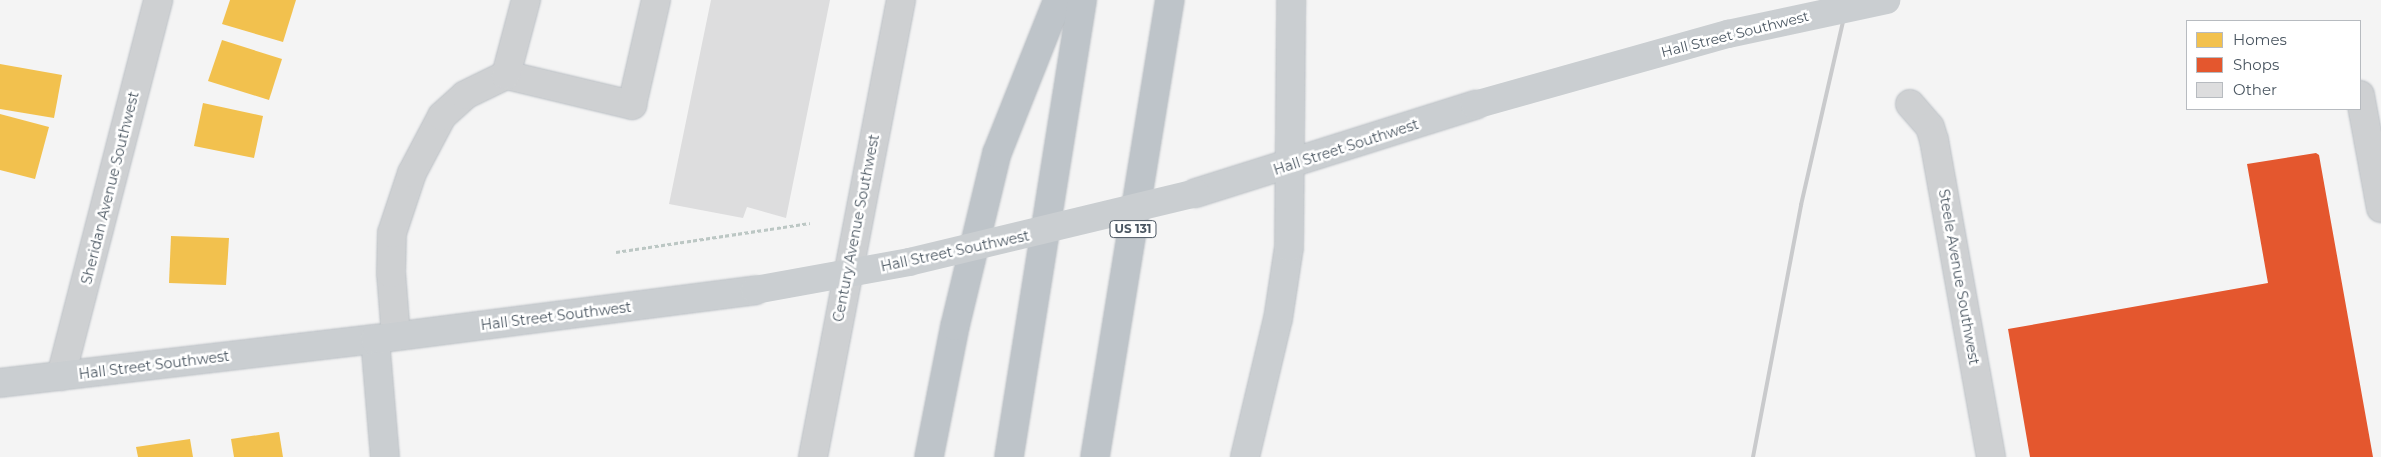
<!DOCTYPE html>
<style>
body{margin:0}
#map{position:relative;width:2381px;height:457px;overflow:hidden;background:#f4f4f4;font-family:Montserrat,sans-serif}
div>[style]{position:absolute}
.homes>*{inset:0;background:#f2c14e}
.shops>*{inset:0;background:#e4572e}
.building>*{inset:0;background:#ddddde}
.path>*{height:3px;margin-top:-1.5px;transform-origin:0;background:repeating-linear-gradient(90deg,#bcc7c4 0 4px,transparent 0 6.5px)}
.roads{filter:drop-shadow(0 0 1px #b9bec3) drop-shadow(0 0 1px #b9bec3)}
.minor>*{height:28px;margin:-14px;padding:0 14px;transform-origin:14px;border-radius:14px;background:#ced0d2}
.major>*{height:28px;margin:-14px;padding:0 14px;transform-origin:14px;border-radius:14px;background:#caced1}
.highway>*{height:28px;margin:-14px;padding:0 14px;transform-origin:14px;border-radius:14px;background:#bec4c9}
.rail>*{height:4px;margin:-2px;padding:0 2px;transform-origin:2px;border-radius:2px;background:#c9cacc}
.major-bridge>*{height:28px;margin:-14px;padding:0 14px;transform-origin:14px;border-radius:14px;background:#caced1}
span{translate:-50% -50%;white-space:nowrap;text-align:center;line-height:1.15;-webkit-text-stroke:5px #fff;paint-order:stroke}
.shield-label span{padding:1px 4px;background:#fff;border:1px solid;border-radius:4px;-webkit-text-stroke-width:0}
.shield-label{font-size:12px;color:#4a5661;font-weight:700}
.street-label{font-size:14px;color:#4a5661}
.legend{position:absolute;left:2186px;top:20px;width:175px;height:90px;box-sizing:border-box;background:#fff;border:1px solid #b7bbc0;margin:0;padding:6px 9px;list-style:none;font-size:15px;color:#4a5661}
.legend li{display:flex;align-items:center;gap:10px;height:25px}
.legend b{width:25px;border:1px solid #b7bbc0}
</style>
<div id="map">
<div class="homes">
<div style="clip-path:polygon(230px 0,296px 0,283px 42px,222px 24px)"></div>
<div style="clip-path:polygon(222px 40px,282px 59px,269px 100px,208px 81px)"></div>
<div style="clip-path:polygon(0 64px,62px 75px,54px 118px,0 109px)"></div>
<div style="clip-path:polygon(203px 103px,263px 116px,254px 158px,194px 146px)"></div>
<div style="clip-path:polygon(0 114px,49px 127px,35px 179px,0 170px)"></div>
<div style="clip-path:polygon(171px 236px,229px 238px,226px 285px,169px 283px)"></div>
<div style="clip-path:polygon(279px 432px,283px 457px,234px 457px,231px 439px)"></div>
<div style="clip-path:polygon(190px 439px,193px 457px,138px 457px,136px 447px)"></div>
</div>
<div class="shops">
<div style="clip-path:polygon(2316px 153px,2319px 155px,2373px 457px,2030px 457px,2008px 329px,2268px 283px,2247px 164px)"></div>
</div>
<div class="building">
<div style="clip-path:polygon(711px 0,830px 0,786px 218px,747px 207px,743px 218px,669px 204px)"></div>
</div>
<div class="path">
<div style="left:616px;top:252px;width:196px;rotate:-8.5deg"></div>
</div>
<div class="roads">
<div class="minor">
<div style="left:506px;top:75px;width:130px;rotate:13.4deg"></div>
<div style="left:632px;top:105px;width:108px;rotate:-77.1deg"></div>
<div style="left:2360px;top:95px;width:115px;rotate:79.5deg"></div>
<div style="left:1910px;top:104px;width:30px;rotate:49deg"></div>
<div style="left:1930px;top:127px;width:14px;rotate:73deg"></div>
<div style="left:1934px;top:140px;width:322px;rotate:79.8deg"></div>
<div style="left:396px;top:336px;width:63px;rotate:-94.5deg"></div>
<div style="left:391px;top:273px;width:40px;rotate:-88.6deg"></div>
<div style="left:392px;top:233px;width:63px;rotate:-71.6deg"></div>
<div style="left:412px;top:173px;width:64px;rotate:-62.2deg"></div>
<div style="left:442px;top:116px;width:31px;rotate:-42deg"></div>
<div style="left:465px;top:95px;width:46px;rotate:-26deg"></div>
<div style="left:506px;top:75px;width:78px;rotate:-75.1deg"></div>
<div style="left:61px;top:376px;width:388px;rotate:-75.5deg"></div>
<div style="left:813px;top:457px;width:465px;rotate:-79.1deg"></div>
</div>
<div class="major">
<div style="left:1196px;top:193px;width:293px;rotate:-17.5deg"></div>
<div style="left:375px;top:339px;width:118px;rotate:85.2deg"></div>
<div style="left:0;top:383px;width:378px;rotate:-6.7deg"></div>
<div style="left:375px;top:339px;width:383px;rotate:-7.3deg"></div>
<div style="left:1245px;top:457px;width:142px;rotate:-76.6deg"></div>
<div style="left:1278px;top:319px;width:73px;rotate:-81.3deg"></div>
<div style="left:1289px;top:247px;width:247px;rotate:-89.5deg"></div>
</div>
<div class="highway">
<div style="left:929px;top:457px;width:134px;rotate:-78.8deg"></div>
<div style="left:955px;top:326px;width:178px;rotate:-76.4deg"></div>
<div style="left:997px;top:153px;width:165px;rotate:-68.3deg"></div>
<div style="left:1009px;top:457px;width:463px;rotate:-80.9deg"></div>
<div style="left:1095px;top:457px;width:463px;rotate:-80.7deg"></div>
</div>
</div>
<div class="rail">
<div style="left:1753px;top:457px;width:257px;rotate:-79.2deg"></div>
<div style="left:1801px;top:205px;width:210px;rotate:-77.1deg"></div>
</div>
<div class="major-bridge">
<div style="left:1475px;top:105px;width:263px;rotate:-15.7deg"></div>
<div style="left:1728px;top:34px;width:162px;rotate:-12.1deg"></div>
<div style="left:755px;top:290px;width:157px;rotate:-10.3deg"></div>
<div style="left:909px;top:262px;width:295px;rotate:-13.5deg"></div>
</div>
<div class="shield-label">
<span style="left:1133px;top:229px">US 131</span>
</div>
<div class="street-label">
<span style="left:1735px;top:34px;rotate:-14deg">Hall Street Southwest</span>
<span style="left:1346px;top:147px;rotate:-18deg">Hall Street Southwest</span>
<span style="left:110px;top:188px;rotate:-76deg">Sheridan Avenue Southwest</span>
<span style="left:856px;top:228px;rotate:-79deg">Century Avenue Southwest</span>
<span style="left:955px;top:251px;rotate:-12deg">Hall Street Southwest</span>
<span style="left:1959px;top:277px;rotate:80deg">Steele Avenue Southwest</span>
<span style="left:556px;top:316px;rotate:-7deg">Hall Street Southwest</span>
<span style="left:154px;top:365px;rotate:-7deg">Hall Street Southwest</span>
</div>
<ul class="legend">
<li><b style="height:14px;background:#f2c14e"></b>Homes</li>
<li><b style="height:14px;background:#e4572e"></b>Shops</li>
<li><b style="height:14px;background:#ddddde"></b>Other</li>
</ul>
</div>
